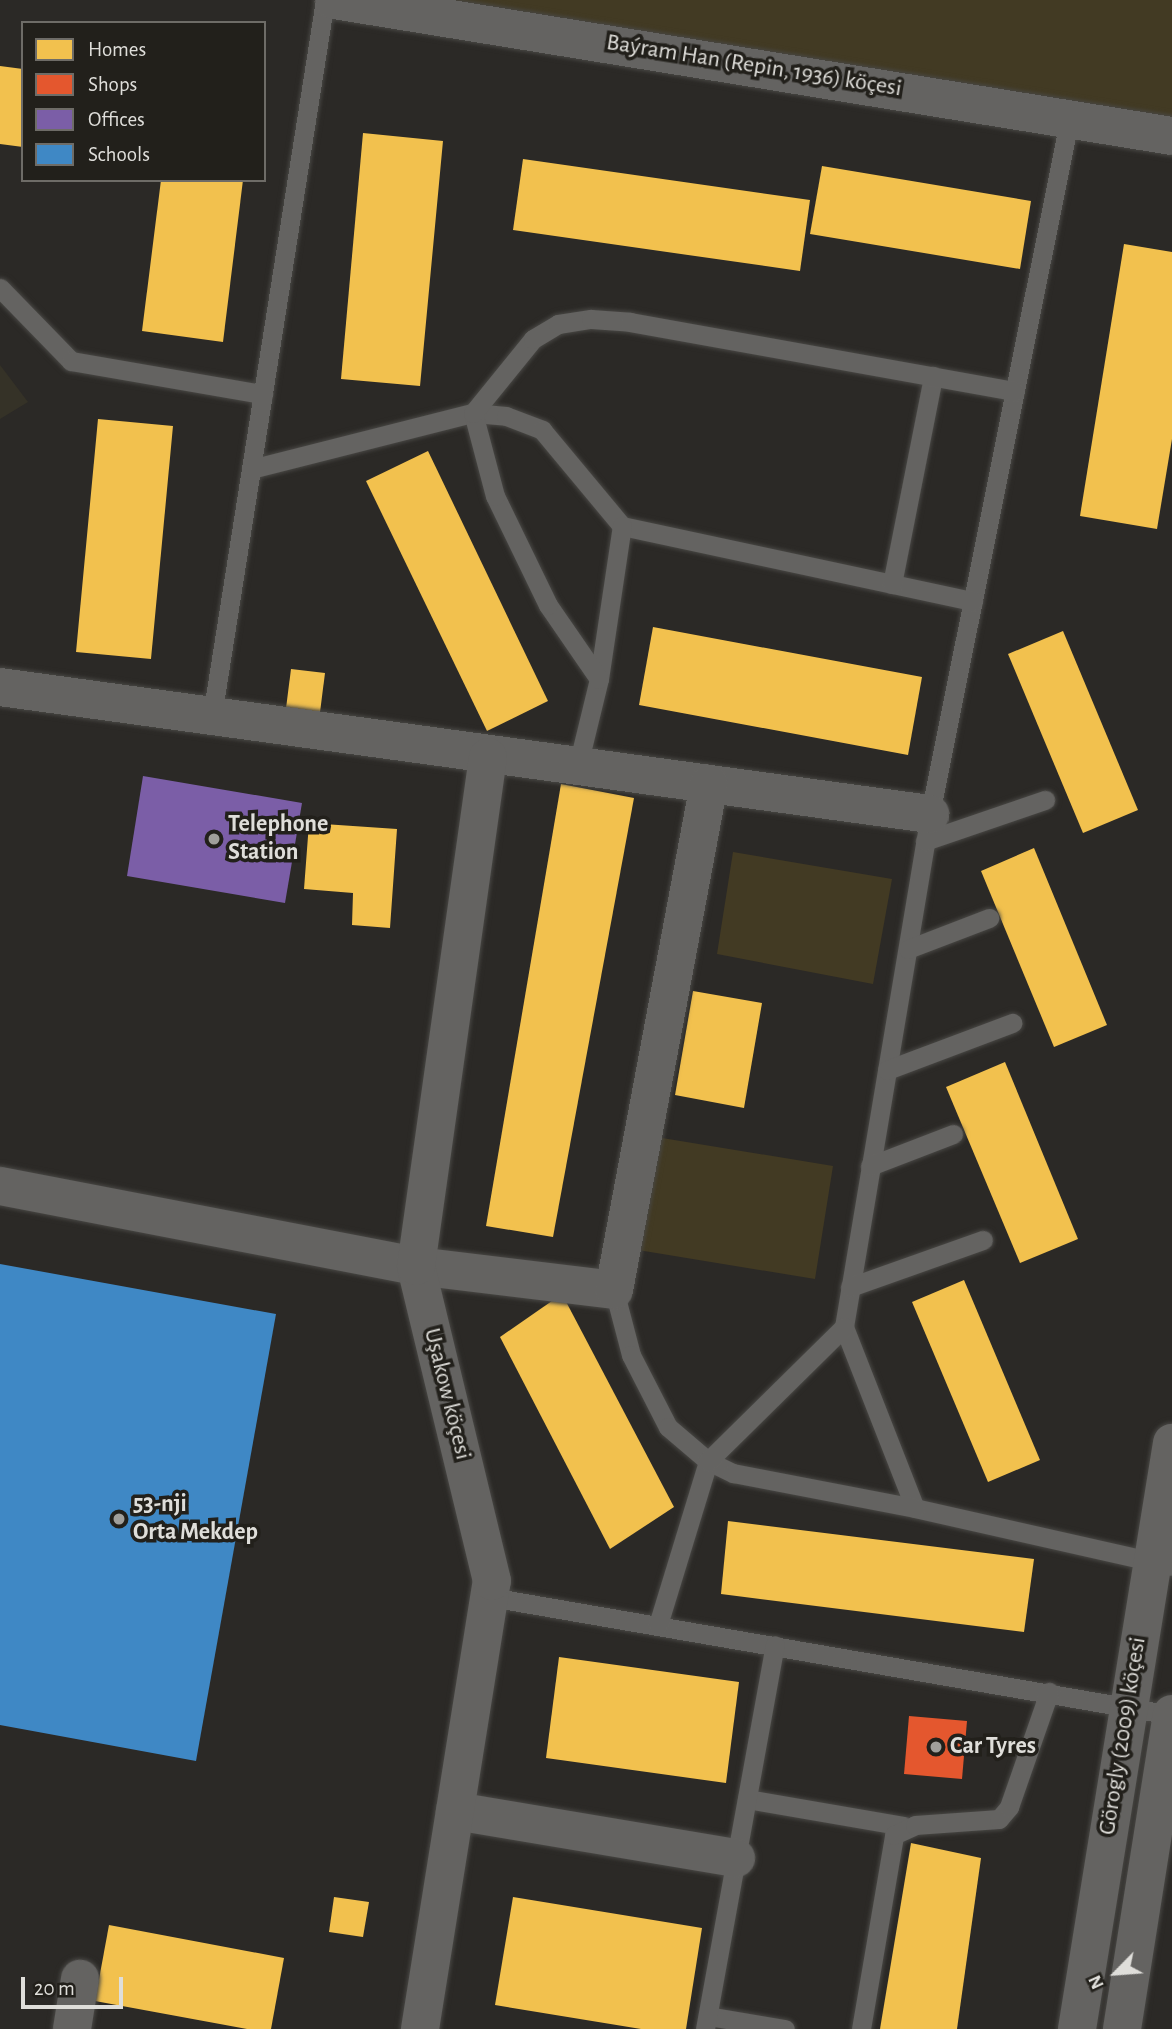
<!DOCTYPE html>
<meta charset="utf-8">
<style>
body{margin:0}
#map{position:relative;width:1172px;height:2029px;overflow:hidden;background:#2b2926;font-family:"Alegreya Sans",sans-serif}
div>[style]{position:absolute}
.built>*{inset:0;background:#353227}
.green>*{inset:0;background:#423a23}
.homes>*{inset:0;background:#f2c14e}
.shops>*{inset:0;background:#e4572e}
.offices>*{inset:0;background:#7b5ea7}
.schools>*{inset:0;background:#3f88c5}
.roads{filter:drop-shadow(0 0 2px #484744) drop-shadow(0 0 2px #484744)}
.service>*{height:19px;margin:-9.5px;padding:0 9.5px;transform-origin:9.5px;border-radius:9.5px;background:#646361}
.minor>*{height:38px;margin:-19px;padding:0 19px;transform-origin:19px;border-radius:19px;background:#646361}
.tertiary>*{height:38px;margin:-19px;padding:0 19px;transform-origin:19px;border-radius:19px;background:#646361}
.dots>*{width:19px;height:19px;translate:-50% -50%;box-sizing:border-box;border:4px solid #22201b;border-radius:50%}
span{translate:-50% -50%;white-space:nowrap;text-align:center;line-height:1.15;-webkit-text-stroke:7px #22201b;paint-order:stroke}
.street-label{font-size:24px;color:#dfdeda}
.poi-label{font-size:24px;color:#dfdeda;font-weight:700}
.left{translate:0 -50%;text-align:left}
.legend{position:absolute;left:21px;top:21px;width:245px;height:161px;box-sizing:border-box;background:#22201b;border:2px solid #6e6c67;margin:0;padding:9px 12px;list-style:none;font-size:21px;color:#dfdeda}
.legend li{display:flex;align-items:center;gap:14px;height:35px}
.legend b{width:35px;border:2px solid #6e6c67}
.north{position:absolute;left:1081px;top:1938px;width:70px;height:70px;-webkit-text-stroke:5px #22201b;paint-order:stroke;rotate:245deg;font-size:19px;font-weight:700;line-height:28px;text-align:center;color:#dfdeda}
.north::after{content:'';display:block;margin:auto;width:24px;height:32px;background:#dfdeda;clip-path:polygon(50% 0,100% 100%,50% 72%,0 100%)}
.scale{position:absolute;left:21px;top:1977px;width:102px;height:32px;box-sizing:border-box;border:4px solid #dfdeda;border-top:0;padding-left:9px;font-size:21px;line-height:24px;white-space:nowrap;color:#dfdeda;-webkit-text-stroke:5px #22201b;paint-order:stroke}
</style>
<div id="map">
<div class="built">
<div style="clip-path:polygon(0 365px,28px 402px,0 419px)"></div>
</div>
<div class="green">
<div style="clip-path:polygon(337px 0,1172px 0,1172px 140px)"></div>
<div style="clip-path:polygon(733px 852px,892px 879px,873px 984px,717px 954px)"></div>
<div style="clip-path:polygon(650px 1136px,833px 1166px,815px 1279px,632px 1249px)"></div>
</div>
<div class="homes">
<div style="clip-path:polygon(0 66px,23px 69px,23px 147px,0 144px)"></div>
<div style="clip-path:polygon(363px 133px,443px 141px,420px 386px,341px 379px)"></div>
<div style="clip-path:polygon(523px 159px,810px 200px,800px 271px,513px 230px)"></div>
<div style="clip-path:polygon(822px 166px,1031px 201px,1020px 269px,810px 234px)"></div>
<div style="clip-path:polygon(161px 180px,243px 180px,223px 342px,142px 331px)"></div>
<div style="clip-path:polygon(1124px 244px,1172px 252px,1172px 439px,1157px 529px,1080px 516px)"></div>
<div style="clip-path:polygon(98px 419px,173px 426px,151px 659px,76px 652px)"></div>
<div style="clip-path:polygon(428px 451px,548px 701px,487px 731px,366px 481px)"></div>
<div style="clip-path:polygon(653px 627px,922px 677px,908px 755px,639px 705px)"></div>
<div style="clip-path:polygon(1063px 631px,1138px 810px,1083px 833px,1008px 654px)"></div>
<div style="clip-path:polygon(291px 669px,325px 673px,319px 720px,285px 716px)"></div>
<div style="clip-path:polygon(561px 784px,634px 798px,553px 1237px,486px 1226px)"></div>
<div style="clip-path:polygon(309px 823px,397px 829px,390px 928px,352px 925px,353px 893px,304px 889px)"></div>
<div style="clip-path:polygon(1034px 848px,1107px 1025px,1054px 1047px,981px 871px)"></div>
<div style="clip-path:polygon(693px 991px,762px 1003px,744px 1108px,675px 1095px)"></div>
<div style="clip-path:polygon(1005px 1062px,1078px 1239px,1020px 1263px,946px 1087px)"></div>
<div style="clip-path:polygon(964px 1280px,1040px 1460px,988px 1482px,912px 1302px)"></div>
<div style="clip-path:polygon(562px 1294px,674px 1507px,610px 1549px,500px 1337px)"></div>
<div style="clip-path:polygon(728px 1521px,1034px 1559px,1024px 1632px,721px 1594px)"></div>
<div style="clip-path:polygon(559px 1657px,739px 1682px,726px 1783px,546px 1758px)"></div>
<div style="clip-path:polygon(911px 1843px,981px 1858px,957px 2029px,880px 2029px)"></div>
<div style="clip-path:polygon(334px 1897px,369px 1902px,363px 1937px,329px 1932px)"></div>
<div style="clip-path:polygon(513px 1897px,702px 1928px,686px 2029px,641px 2029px,495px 2005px)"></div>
<div style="clip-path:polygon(109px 1925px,284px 1958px,271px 2029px,247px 2029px,95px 2001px)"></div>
</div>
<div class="shops">
<div style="clip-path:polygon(909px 1716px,967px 1721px,962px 1779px,904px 1774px)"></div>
</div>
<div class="offices">
<div style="clip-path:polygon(143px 776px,302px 803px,285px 903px,127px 876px)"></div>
</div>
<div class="schools">
<div style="clip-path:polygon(0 1264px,276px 1314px,196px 1761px,0 1725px)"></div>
</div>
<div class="roads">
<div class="service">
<div style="left:1070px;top:116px;width:712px;rotate:101.34deg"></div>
<div style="left:930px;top:814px;width:520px;rotate:99.52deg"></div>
<div style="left:844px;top:1327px;width:194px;rotate:68.6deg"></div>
<div style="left:915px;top:1508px;width:263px;rotate:12.7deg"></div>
<div style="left:0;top:288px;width:102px;rotate:45.8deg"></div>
<div style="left:71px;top:361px;width:195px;rotate:9.8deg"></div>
<div style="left:251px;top:469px;width:229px;rotate:-14.2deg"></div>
<div style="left:473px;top:413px;width:33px;rotate:5deg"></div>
<div style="left:506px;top:416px;width:39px;rotate:21deg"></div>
<div style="left:542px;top:430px;width:125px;rotate:50.2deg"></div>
<div style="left:622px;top:526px;width:359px;rotate:12.1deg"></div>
<div style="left:892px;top:584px;width:212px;rotate:-78.8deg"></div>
<div style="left:599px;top:679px;width:155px;rotate:-81.5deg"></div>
<div style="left:212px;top:716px;width:725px;rotate:-81.03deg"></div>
<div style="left:578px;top:765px;width:89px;rotate:-76.3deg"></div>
<div style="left:599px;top:679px;width:90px;rotate:-124.6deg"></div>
<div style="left:548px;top:605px;width:121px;rotate:-115.9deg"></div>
<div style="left:495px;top:496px;width:86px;rotate:-104.8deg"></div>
<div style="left:473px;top:413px;width:95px;rotate:-51deg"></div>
<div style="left:533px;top:339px;width:29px;rotate:-31deg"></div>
<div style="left:558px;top:324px;width:33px;rotate:-9deg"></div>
<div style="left:591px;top:319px;width:39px;rotate:4deg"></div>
<div style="left:630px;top:322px;width:391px;rotate:10.2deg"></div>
<div style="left:925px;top:841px;width:127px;rotate:-18.9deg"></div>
<div style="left:908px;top:949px;width:87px;rotate:-20.9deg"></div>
<div style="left:887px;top:1070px;width:134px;rotate:-20.6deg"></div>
<div style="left:870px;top:1166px;width:89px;rotate:-21.1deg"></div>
<div style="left:850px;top:1287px;width:141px;rotate:-19.5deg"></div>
<div style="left:614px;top:1290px;width:67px;rotate:75.3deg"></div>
<div style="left:631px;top:1355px;width:81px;rotate:62.8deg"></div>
<div style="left:668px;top:1427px;width:52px;rotate:40.4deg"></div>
<div style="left:708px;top:1461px;width:28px;rotate:26deg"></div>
<div style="left:733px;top:1473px;width:185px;rotate:10.9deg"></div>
<div style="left:490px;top:1597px;width:692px;rotate:9.82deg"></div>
<div style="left:658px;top:1625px;width:171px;rotate:-73deg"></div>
<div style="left:708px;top:1461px;width:191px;rotate:-44.6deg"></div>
<div style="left:747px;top:1799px;width:159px;rotate:9.8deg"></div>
<div style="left:708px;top:2016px;width:78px;rotate:9.6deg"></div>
<div style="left:705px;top:2029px;width:390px;rotate:-79.7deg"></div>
<div style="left:861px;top:2029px;width:197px;rotate:-80.3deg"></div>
<div style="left:894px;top:1835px;width:23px;rotate:-25deg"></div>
<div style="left:915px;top:1825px;width:84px;rotate:-4.1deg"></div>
<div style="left:999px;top:1819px;width:16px;rotate:-50deg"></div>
<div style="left:1009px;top:1807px;width:122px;rotate:-70.8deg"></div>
</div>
<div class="minor">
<div style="left:0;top:687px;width:939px;rotate:7.78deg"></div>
<div style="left:0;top:1186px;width:424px;rotate:10.9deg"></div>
<div style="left:416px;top:1266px;width:199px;rotate:6.9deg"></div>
<div style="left:614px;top:1290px;width:515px;rotate:-79.37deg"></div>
<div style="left:455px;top:1811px;width:285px;rotate:9.5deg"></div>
<div style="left:72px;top:2029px;width:51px;rotate:-80.9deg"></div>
<div style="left:420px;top:2029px;width:454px;rotate:-80.9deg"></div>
<div style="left:492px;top:1581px;width:324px;rotate:-103.6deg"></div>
<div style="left:416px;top:1266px;width:514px;rotate:-81.95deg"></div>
</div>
<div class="tertiary">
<div style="left:334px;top:0;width:849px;rotate:9.22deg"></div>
<div style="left:1077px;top:2029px;width:594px;rotate:-80.79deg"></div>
<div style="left:1122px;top:2029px;width:319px;rotate:-81deg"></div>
</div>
</div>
<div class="dots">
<div style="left:214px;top:839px;background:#a09f9b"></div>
<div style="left:119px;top:1519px;background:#a09f9b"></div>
<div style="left:936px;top:1747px;background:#a09f9b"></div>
</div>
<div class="street-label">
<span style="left:754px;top:66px;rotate:9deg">Baýram Han (Repin, 1936) köçesi</span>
<span style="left:447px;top:1394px;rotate:76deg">Uşakow köçesi</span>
<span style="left:1123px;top:1736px;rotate:-81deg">Görogly (2009) köçesi</span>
</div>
<div class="poi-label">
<span class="left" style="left:228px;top:839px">Telephone<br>Station</span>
<span class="left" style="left:133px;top:1519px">53-nji<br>Orta Mekdep</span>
<span class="left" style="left:950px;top:1747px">Car Tyres</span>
</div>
<ul class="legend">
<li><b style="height:19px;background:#f2c14e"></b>Homes</li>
<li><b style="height:19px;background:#e4572e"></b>Shops</li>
<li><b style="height:19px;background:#7b5ea7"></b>Offices</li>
<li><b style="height:19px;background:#3f88c5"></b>Schools</li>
</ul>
<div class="north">N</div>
<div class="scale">20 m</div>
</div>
